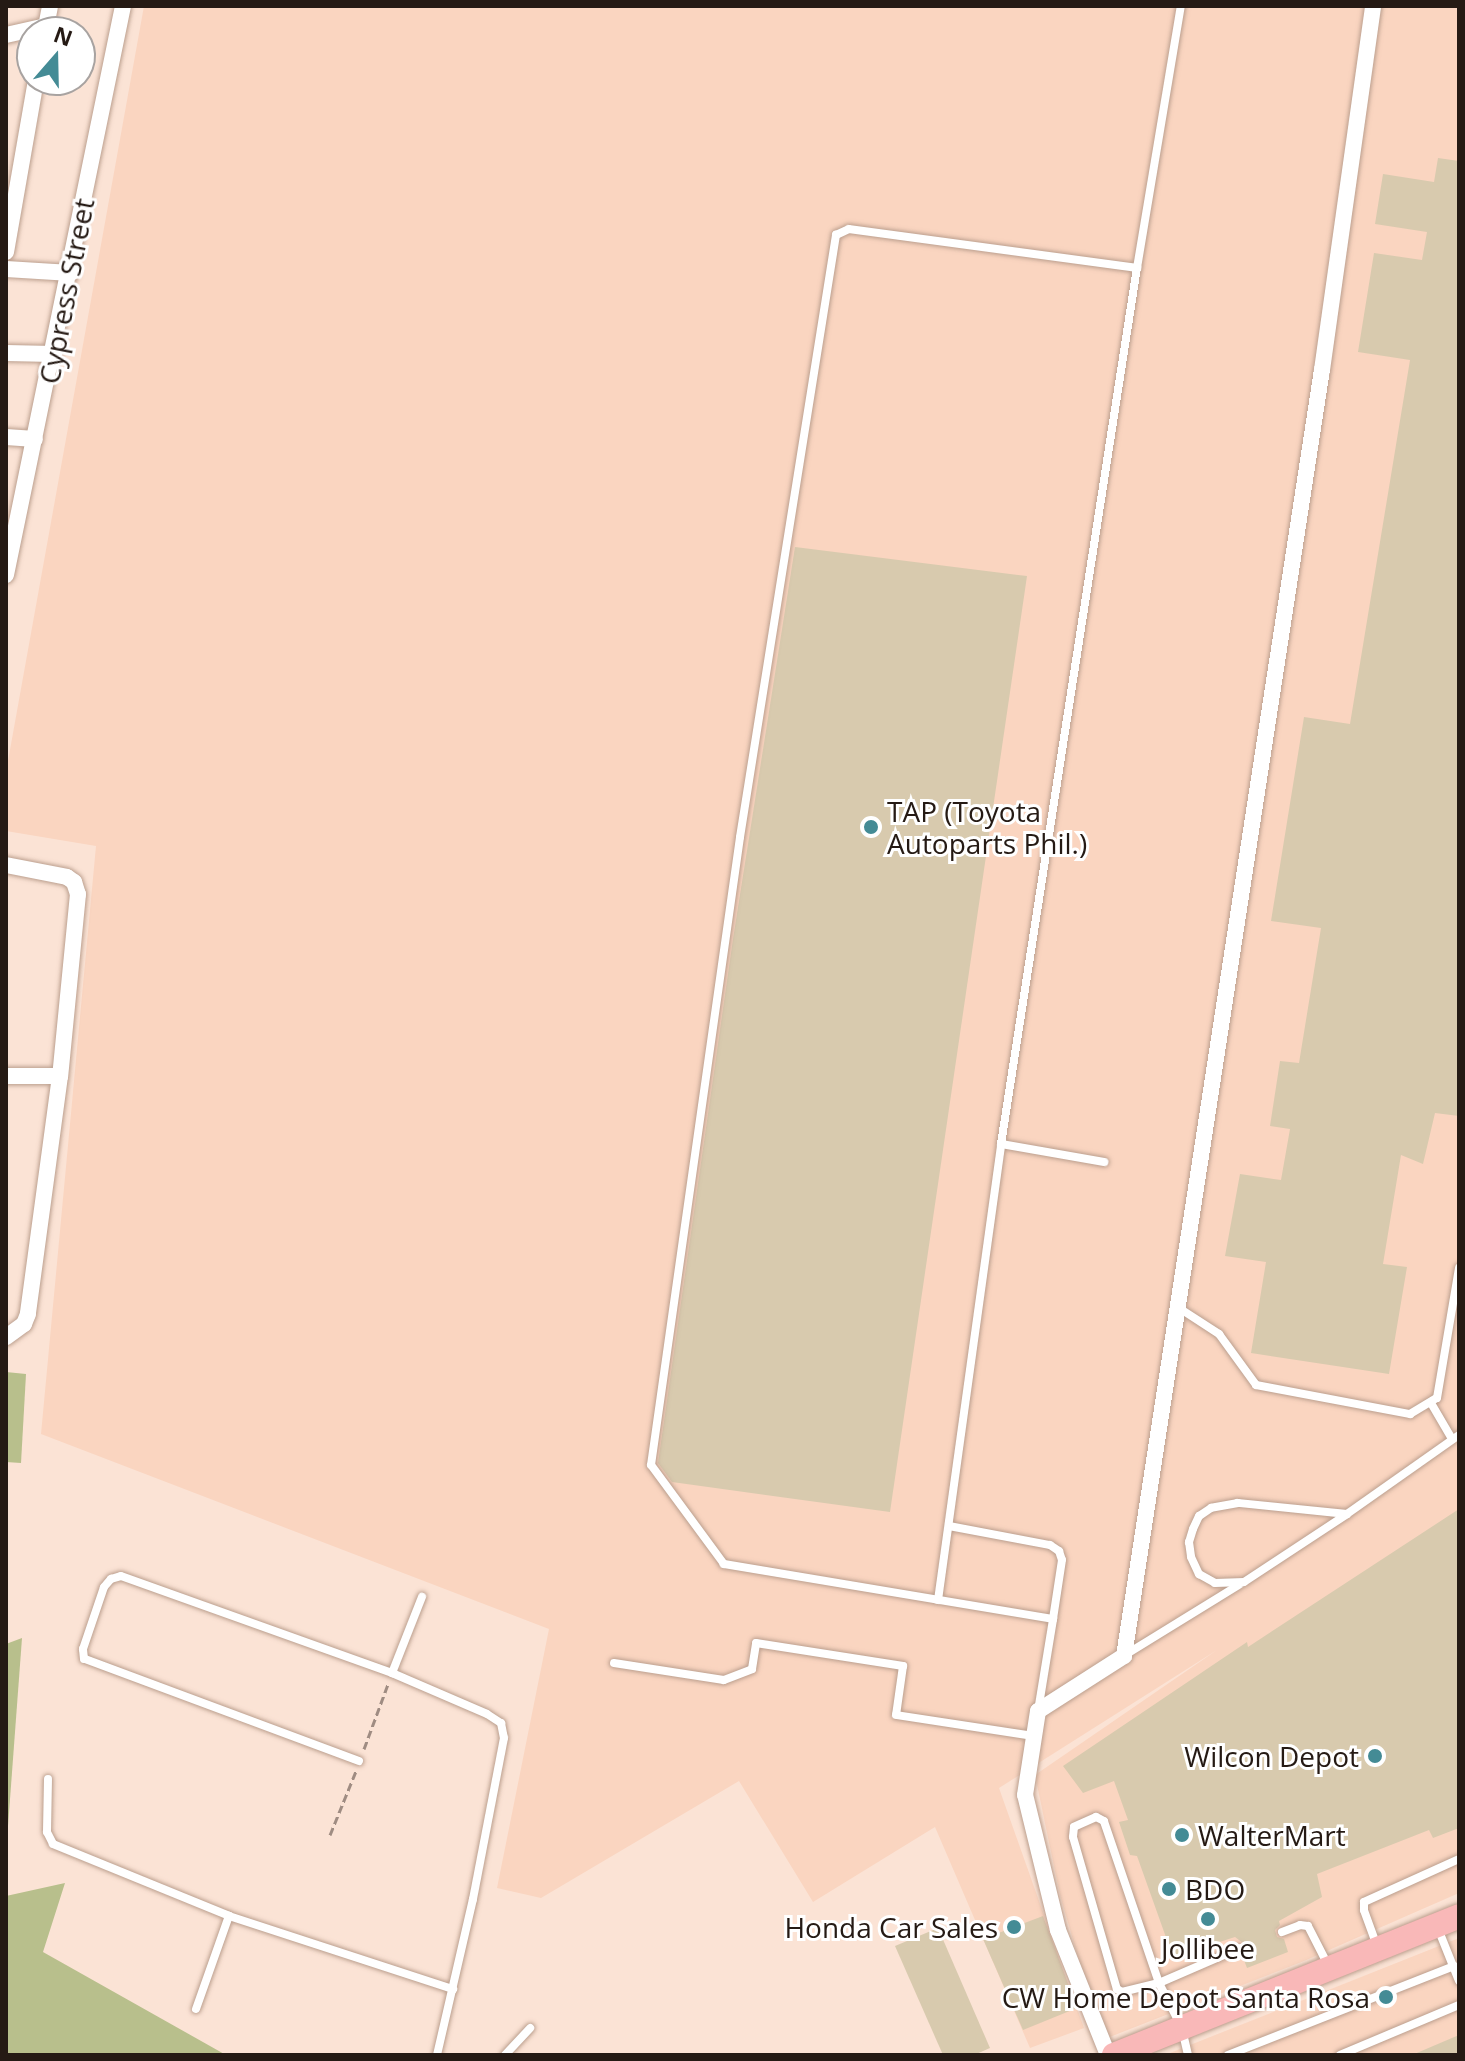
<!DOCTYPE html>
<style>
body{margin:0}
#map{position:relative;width:1465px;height:2061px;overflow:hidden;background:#fbe3d5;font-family:"Open Sans",sans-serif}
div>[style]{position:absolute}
.built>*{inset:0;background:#fad5c0}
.green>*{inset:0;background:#b8bf8c}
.building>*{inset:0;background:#d8caae}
.path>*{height:3px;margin-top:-1.5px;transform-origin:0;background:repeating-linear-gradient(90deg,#9f8c82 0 8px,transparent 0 12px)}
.roads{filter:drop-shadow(0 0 2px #bb9f8e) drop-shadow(0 0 2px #bb9f8e)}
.lane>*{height:8px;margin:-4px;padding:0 4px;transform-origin:4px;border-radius:4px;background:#fff}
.street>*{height:16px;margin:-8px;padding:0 8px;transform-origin:8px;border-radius:8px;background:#fff}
.primary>*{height:24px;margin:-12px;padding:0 12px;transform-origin:12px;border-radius:12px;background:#f9b8b8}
.dots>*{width:22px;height:22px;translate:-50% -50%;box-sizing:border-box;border:4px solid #fff;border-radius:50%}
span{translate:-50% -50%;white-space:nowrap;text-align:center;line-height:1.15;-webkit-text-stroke:6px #fff;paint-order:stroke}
.street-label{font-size:28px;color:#251a14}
.poi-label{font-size:28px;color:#251a14}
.left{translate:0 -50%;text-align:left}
.right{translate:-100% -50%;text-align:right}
.frame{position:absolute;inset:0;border:8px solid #251a14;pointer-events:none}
.north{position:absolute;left:16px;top:16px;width:80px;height:80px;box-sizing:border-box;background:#fff;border:2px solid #a8a3a1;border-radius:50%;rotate:20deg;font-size:22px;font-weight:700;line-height:32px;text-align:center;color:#251a14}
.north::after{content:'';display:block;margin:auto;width:28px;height:36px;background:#448b95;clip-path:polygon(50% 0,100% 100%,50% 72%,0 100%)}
</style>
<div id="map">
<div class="built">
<div style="clip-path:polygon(144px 6px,1459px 6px,1459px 1893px,1304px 1961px,1102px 2040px,1060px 1895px,1035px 1775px,1217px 1650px,999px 1788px,1084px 2028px,1030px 2048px,935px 1827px,813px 1902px,739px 1781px,541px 1898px,497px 1888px,549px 1629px,41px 1434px,96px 846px,6px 831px,6px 772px)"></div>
<div style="clip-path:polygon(1459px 1938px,1459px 2055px,1165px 2055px)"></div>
</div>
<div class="green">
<div style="clip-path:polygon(6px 1372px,26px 1374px,21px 1463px,6px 1462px)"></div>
<div style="clip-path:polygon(22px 1638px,6px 1853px,6px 1644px)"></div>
<div style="clip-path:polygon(65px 1883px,43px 1952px,226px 2055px,6px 2055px,6px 1896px)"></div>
</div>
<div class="building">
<div style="clip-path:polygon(1438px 158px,1459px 161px,1459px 1116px,1435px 1113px,1423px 1164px,1401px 1155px,1383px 1264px,1407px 1267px,1389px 1374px,1251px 1353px,1266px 1262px,1225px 1256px,1240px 1174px,1281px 1180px,1290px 1129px,1270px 1126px,1280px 1061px,1299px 1063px,1321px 928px,1271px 921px,1304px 717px,1350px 724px,1410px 360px,1358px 352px,1374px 253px,1422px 260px,1427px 232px,1375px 224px,1383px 174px,1434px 182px)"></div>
<div style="clip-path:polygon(795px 547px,1027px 576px,890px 1512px,672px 1482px,658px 1463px,733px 939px)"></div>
<div style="clip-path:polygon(1459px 1509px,1459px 1828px,1433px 1838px,1429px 1830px,1317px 1874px,1322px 1897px,1279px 1921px,1280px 1925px,1275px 1930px,1277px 1937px,1284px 1939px,1288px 1952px,1247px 1968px,1242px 1955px,1247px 1946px,1235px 1937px,1173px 1957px,1137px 1856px,1130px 1855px,1119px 1822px,1128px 1820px,1114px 1781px,1083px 1793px,1063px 1766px,1247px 1642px,1248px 1647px)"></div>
<div style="clip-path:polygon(1043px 1916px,1077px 2008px,1023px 2030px,983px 1939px)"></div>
<div style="clip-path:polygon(938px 1928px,990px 2048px,974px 2055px,943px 2055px,895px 1946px)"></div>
<div style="clip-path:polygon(1459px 2035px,1459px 2055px,1412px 2055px)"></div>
</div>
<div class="path">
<div style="left:364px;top:1749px;width:69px;rotate:-69.7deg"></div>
<div style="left:330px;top:1835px;width:69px;rotate:-67.9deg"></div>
</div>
<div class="roads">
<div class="lane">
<div style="left:1001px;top:1144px;width:105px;rotate:9.9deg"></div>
<div style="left:1179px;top:1308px;width:48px;rotate:33deg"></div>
<div style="left:1219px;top:1334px;width:63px;rotate:54deg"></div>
<div style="left:1256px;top:1385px;width:157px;rotate:10.7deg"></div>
<div style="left:1410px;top:1414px;width:31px;rotate:-31deg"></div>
<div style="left:1437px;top:1398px;width:132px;rotate:-80.4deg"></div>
<div style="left:1431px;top:1403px;width:42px;rotate:59.7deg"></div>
<div style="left:1347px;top:1514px;width:110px;rotate:-174.2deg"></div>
<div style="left:1238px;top:1503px;width:27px;rotate:170deg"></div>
<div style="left:1211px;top:1508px;width:14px;rotate:146deg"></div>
<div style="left:1199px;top:1516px;width:14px;rotate:115deg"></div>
<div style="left:1193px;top:1529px;width:14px;rotate:107deg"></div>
<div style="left:1189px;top:1542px;width:15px;rotate:82deg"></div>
<div style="left:1191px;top:1557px;width:19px;rotate:65deg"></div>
<div style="left:1199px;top:1574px;width:18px;rotate:29deg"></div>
<div style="left:1215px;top:1583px;width:29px;rotate:-2deg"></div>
<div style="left:1244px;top:1582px;width:123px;rotate:-33.4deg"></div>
<div style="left:1347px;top:1514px;width:137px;rotate:-35.2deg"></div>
<div style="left:949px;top:1526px;width:103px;rotate:10.7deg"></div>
<div style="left:1050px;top:1545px;width:11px;rotate:34deg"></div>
<div style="left:1059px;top:1551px;width:9px;rotate:72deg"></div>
<div style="left:1062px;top:1560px;width:60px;rotate:98.7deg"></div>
<div style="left:938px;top:1600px;width:460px;rotate:-82.1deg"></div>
<div style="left:1001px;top:1144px;width:886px;rotate:-81.18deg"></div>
<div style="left:1137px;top:268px;width:266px;rotate:-80.5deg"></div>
<div style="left:1125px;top:1655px;width:134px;rotate:-31.6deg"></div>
<div style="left:614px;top:1663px;width:111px;rotate:8.8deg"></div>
<div style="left:724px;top:1680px;width:30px;rotate:-21deg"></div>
<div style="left:752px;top:1669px;width:26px;rotate:-81deg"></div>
<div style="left:756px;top:1643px;width:149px;rotate:8.9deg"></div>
<div style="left:903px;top:1666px;width:49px;rotate:98.1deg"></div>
<div style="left:896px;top:1715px;width:140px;rotate:8.7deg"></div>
<div style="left:392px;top:1673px;width:82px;rotate:-68.5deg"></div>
<div style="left:1038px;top:1711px;width:93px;rotate:-80.7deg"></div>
<div style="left:1053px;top:1619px;width:334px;rotate:-170.5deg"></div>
<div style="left:724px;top:1564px;width:123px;rotate:-126.4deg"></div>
<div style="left:651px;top:1465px;width:634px;rotate:-81.93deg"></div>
<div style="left:740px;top:837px;width:610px;rotate:-80.94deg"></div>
<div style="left:836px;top:235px;width:14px;rotate:-25deg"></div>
<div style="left:849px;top:229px;width:291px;rotate:7.7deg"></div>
<div style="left:359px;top:1761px;width:293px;rotate:-159.6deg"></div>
<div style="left:84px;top:1659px;width:10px;rotate:-96deg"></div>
<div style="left:83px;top:1649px;width:65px;rotate:-71.3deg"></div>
<div style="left:104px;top:1587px;width:11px;rotate:-49deg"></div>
<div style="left:111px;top:1579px;width:10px;rotate:-17deg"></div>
<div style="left:121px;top:1576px;width:288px;rotate:19.7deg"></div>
<div style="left:392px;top:1673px;width:103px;rotate:23.3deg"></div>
<div style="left:487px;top:1714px;width:17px;rotate:33deg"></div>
<div style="left:501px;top:1723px;width:15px;rotate:79deg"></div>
<div style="left:504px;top:1738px;width:164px;rotate:100.9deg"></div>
<div style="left:473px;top:1899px;width:160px;rotate:103deg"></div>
<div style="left:48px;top:1779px;width:53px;rotate:91.1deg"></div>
<div style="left:47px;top:1832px;width:13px;rotate:63deg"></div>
<div style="left:53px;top:1844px;width:190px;rotate:22.2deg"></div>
<div style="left:229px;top:1916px;width:236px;rotate:18.1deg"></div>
<div style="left:1437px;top:1926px;width:59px;rotate:68.2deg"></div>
<div style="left:1282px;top:1932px;width:19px;rotate:-21deg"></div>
<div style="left:1300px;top:1925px;width:8px;rotate:7deg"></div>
<div style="left:1308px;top:1926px;width:44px;rotate:62.9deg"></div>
<div style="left:1377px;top:1946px;width:38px;rotate:-110deg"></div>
<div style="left:1364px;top:1910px;width:8px;rotate:-90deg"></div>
<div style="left:1364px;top:1902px;width:104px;rotate:-24.4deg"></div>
<div style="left:196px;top:2009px;width:99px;rotate:-70.5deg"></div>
<div style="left:505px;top:2055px;width:37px;rotate:-47deg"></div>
<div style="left:1188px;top:2055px;width:28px;rotate:-103deg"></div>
<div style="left:1182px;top:2028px;width:51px;rotate:-117.1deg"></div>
<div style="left:1159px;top:1983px;width:171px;rotate:-108.8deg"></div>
<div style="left:1104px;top:1821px;width:9px;rotate:-153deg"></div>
<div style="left:1096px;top:1817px;width:24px;rotate:156deg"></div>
<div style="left:1074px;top:1827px;width:10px;rotate:96deg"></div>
<div style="left:1073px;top:1837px;width:158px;rotate:73.9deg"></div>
<div style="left:1117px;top:1989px;width:6px;rotate:31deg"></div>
<div style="left:1122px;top:1992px;width:38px;rotate:-14deg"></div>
<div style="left:1159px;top:1983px;width:88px;rotate:-23.4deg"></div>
<div style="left:1228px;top:2055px;width:243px;rotate:-21.5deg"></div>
<div style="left:1340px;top:2055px;width:129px;rotate:-22.8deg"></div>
</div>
<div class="street">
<div style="left:45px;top:32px;width:26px;rotate:-79deg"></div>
<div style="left:6px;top:35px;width:41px;rotate:-12.7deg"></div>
<div style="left:6px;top:252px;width:175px;rotate:-80.1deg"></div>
<div style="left:6px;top:269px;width:65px;rotate:3.5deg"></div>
<div style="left:6px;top:353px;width:48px;rotate:1.2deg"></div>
<div style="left:6px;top:437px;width:29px;rotate:4deg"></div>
<div style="left:6px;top:575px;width:581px;rotate:-78.38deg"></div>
<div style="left:6px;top:865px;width:62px;rotate:11.1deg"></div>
<div style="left:67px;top:877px;width:9px;rotate:36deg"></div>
<div style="left:74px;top:882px;width:13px;rotate:72deg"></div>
<div style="left:78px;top:894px;width:183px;rotate:95.6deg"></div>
<div style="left:60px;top:1076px;width:240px;rotate:97.7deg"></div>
<div style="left:28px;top:1314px;width:11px;rotate:112deg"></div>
<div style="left:24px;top:1324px;width:22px;rotate:144deg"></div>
<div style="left:6px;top:1076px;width:54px"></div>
<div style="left:1108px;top:2055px;width:135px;rotate:-111.8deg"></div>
<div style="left:1058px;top:1930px;width:139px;rotate:-103.7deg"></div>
<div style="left:1025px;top:1795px;width:85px;rotate:-81.2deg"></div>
<div style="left:1038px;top:1711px;width:102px;rotate:-32.6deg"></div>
<div style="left:1124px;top:1656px;width:1301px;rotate:-81.25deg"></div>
<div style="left:1322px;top:370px;width:368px;rotate:-82deg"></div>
</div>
<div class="primary">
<div style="left:1114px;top:2055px;width:372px;rotate:-21.9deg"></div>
</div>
</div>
<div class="dots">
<div style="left:871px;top:827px;background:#448b95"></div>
<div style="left:1375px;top:1756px;background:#448b95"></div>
<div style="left:1182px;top:1835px;background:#448b95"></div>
<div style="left:1169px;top:1889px;background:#448b95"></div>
<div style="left:1208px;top:1919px;background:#448b95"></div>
<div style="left:1014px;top:1927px;background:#448b95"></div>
<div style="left:1386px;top:1997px;background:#448b95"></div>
</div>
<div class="street-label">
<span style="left:66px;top:291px;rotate:-79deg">Cypress Street</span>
</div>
<div class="poi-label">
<span class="left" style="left:887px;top:827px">TAP (Toyota<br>Autoparts Phil.)</span>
<span class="right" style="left:1359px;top:1756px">Wilcon Depot</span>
<span class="left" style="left:1198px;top:1835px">WalterMart</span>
<span class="left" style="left:1185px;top:1889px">BDO</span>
<span class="right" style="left:998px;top:1927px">Honda Car Sales</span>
<span style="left:1208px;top:1948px">Jollibee</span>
<span class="right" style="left:1370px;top:1997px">CW Home Depot Santa Rosa</span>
</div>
<div class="frame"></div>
<div class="north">N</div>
</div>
